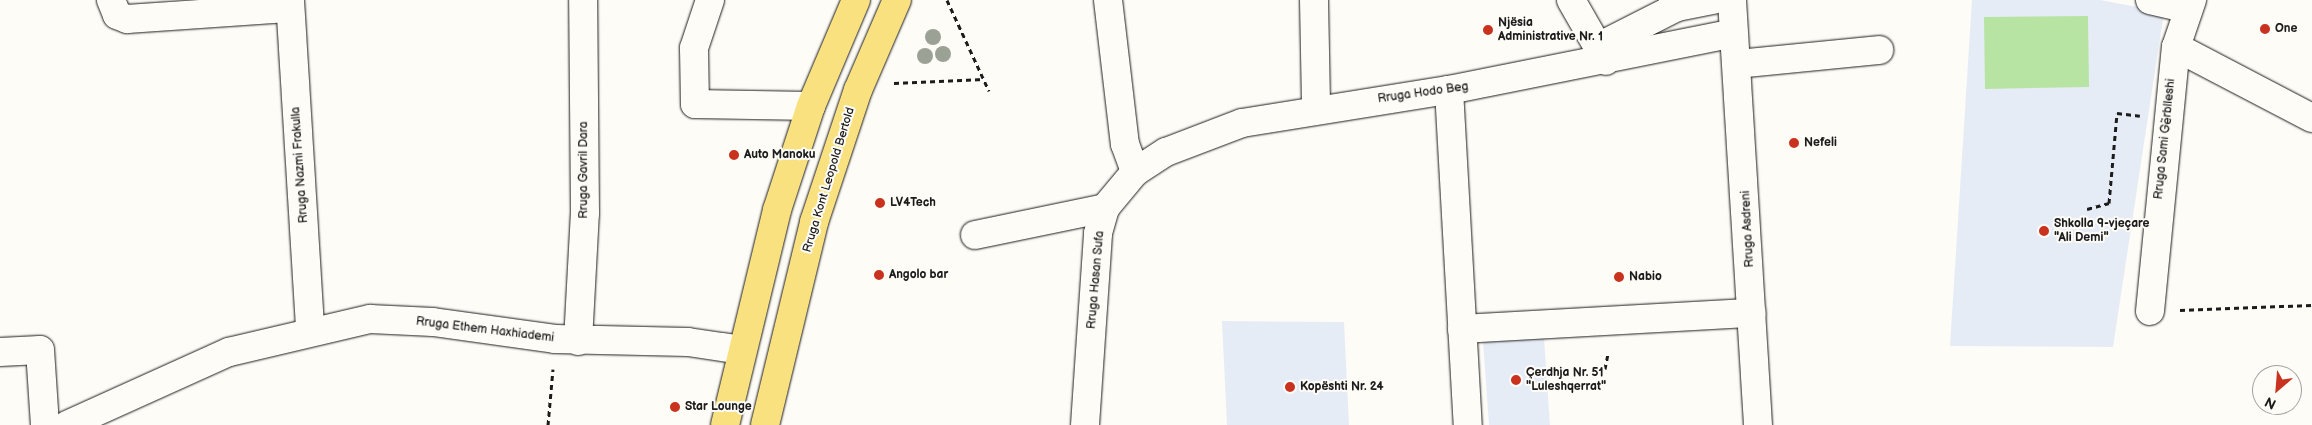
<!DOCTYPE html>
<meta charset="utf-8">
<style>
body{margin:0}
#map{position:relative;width:2312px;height:425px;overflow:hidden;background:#fdfcf7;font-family:"Balsamiq Sans",sans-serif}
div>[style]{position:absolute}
.built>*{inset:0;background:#e6ecf6}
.green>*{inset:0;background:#b7e4a2}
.path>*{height:3px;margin-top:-1.5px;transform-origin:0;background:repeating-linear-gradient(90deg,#1c1c1c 0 5px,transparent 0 9px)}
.roads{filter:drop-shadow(0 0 1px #1c1c1c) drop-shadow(0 0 1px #1c1c1c)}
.minor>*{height:28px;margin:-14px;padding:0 14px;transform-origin:14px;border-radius:14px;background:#fdfcf7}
.major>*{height:28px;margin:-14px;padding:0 14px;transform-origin:14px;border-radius:14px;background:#fae180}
.trees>*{width:16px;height:16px;margin:-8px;border-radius:50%;background:#9ba295}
.dots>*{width:14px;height:14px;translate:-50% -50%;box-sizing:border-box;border:2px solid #fdfcf7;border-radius:50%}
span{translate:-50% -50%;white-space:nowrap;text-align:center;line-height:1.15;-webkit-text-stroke:4px #fdfcf7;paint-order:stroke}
.poi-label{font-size:12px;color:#1c1c1c;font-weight:700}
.left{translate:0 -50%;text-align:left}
.street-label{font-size:12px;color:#1c1c1c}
.north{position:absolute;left:2252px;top:365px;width:50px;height:50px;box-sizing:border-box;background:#fdfcf7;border:1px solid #a3a29f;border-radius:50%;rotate:207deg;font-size:14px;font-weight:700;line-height:20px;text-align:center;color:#1c1c1c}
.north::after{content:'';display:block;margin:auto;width:18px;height:22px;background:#c8321e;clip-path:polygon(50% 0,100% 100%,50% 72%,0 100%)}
</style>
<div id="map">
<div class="built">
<div style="clip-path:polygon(1972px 0,2100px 0,2164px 12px,2113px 347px,1950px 346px)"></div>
<div style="clip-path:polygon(1222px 321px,1344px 322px,1349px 425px,1227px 425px)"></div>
<div style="clip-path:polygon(1544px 338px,1550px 425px,1489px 425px,1483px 342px)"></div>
</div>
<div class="green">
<div style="clip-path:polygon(2088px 16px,2089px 87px,1985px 89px,1984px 17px)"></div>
</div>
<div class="path">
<div style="left:947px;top:0;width:100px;rotate:65.2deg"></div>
<div style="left:894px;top:83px;width:90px;rotate:-2.5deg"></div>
<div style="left:2087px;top:209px;width:23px;rotate:-15deg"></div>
<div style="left:2109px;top:203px;width:90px;rotate:-84.9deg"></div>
<div style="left:2117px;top:113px;width:23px;rotate:7deg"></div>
<div style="left:2180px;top:310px;width:132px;rotate:-2.2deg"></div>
<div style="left:1605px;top:369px;width:16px;rotate:-79deg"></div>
<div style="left:548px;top:425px;width:56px;rotate:-84.9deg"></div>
</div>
<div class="roads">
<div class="minor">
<div style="left:111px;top:0;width:16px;rotate:68deg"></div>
<div style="left:117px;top:15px;width:11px;rotate:22deg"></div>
<div style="left:127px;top:19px;width:161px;rotate:-3.9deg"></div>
<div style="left:290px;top:0;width:331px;rotate:86.5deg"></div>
<div style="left:710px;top:0;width:51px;rotate:108.4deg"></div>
<div style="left:694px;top:48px;width:56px;rotate:89deg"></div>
<div style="left:695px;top:104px;width:116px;rotate:1deg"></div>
<div style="left:1108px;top:0;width:145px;rotate:83.3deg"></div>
<div style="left:1125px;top:144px;width:30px;rotate:70deg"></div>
<div style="left:1314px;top:0;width:109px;rotate:88.9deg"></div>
<div style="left:1571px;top:0;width:70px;rotate:60.2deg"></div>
<div style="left:1673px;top:0;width:8px;rotate:60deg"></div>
<div style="left:1677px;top:7px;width:36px;rotate:-11deg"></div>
<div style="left:1732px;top:0;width:426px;rotate:86.5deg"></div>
<div style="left:2150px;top:0;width:39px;rotate:13deg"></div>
<div style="left:1598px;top:47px;width:89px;rotate:-26.9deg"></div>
<div style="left:2176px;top:47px;width:153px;rotate:27.6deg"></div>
<div style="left:1737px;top:64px;width:143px;rotate:-5.6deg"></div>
<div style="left:1449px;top:90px;width:336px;rotate:86.8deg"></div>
<div style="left:975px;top:235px;width:133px;rotate:-11.7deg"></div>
<div style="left:2150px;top:311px;width:265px;rotate:-84.4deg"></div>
<div style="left:2176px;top:47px;width:50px;rotate:-71.2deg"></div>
<div style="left:1462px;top:329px;width:290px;rotate:-3.2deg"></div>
<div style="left:578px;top:341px;width:128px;rotate:-86.9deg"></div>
<div style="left:585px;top:213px;width:213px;rotate:-90.5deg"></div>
<div style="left:0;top:352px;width:40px;rotate:-2.9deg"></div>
<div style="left:40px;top:350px;width:75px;rotate:86.2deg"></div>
<div style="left:67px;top:425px;width:178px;rotate:-24.3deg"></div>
<div style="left:229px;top:352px;width:145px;rotate:-13.2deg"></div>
<div style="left:370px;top:319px;width:63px;rotate:2.7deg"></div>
<div style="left:433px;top:322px;width:123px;rotate:7.9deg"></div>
<div style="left:555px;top:339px;width:133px;rotate:1.3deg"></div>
<div style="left:688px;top:342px;width:55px;rotate:8.4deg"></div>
<div style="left:1085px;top:425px;width:192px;rotate:-86.1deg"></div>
<div style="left:1098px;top:233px;width:26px;rotate:-74deg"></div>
<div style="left:1105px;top:208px;width:47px;rotate:-50.2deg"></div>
<div style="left:1135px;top:172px;width:37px;rotate:-33deg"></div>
<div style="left:1166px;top:152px;width:81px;rotate:-20.9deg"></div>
<div style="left:1242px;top:123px;width:210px;rotate:-9.1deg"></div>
<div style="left:1449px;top:90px;width:290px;rotate:-11.3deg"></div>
</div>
<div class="major">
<div style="left:725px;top:425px;width:221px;rotate:-76.4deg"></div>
<div style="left:777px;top:210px;width:109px;rotate:-71.9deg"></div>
<div style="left:811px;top:106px;width:115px;rotate:-67deg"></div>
<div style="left:765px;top:425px;width:209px;rotate:-76.4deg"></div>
<div style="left:814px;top:222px;width:139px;rotate:-71.6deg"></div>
<div style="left:858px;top:90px;width:98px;rotate:-66.6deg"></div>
</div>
</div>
<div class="trees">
<div style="left:933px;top:37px"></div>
<div style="left:943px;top:54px"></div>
<div style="left:925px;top:56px"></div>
</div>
<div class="dots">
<div style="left:2265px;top:29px;background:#c8321e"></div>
<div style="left:1488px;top:30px;background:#c8321e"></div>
<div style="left:1794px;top:143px;background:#c8321e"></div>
<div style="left:734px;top:155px;background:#c8321e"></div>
<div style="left:880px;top:203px;background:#c8321e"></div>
<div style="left:2044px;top:231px;background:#c8321e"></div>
<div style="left:879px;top:275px;background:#c8321e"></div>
<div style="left:1619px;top:277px;background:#c8321e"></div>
<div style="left:1516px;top:380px;background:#c8321e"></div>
<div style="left:1290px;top:387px;background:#c8321e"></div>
<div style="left:675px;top:407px;background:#c8321e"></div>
</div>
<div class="poi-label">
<span class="left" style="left:1498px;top:30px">Njësia<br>Administrative Nr. 1</span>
<span class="left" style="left:2275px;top:29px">One</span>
<span class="left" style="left:1804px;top:143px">Nefeli</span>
<span class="left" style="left:744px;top:155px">Auto Manoku</span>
<span class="left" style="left:890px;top:203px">LV4Tech</span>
<span class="left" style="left:2054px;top:231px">Shkolla 9-vjeçare<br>"Ali Demi"</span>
<span class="left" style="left:889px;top:275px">Angolo bar</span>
<span class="left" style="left:1629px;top:277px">Nabio</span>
<span class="left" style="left:1526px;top:380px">Çerdhja Nr. 51<br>"Luleshqerrat"</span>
<span class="left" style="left:1300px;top:387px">Kopështi Nr. 24</span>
<span class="left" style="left:685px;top:407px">Star Lounge</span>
</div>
<div class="street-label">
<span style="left:1423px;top:93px;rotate:-8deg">Rruga Hodo Beg</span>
<span style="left:2165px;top:139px;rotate:-84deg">Rruga Sami Gërblleshi</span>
<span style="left:300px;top:165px;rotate:-94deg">Rruga Nazmi Frakulla</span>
<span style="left:584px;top:170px;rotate:-90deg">Rruga Gavril Dara</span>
<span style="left:829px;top:180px;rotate:-73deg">Rruga Kont Leopold Bertold</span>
<span style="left:1748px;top:229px;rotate:-93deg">Rruga Asdreni</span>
<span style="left:1096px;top:280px;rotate:-85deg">Rruga Hasan Sufa</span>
<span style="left:485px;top:330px;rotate:7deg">Rruga Ethem Haxhiademi</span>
</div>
<div class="north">N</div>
</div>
